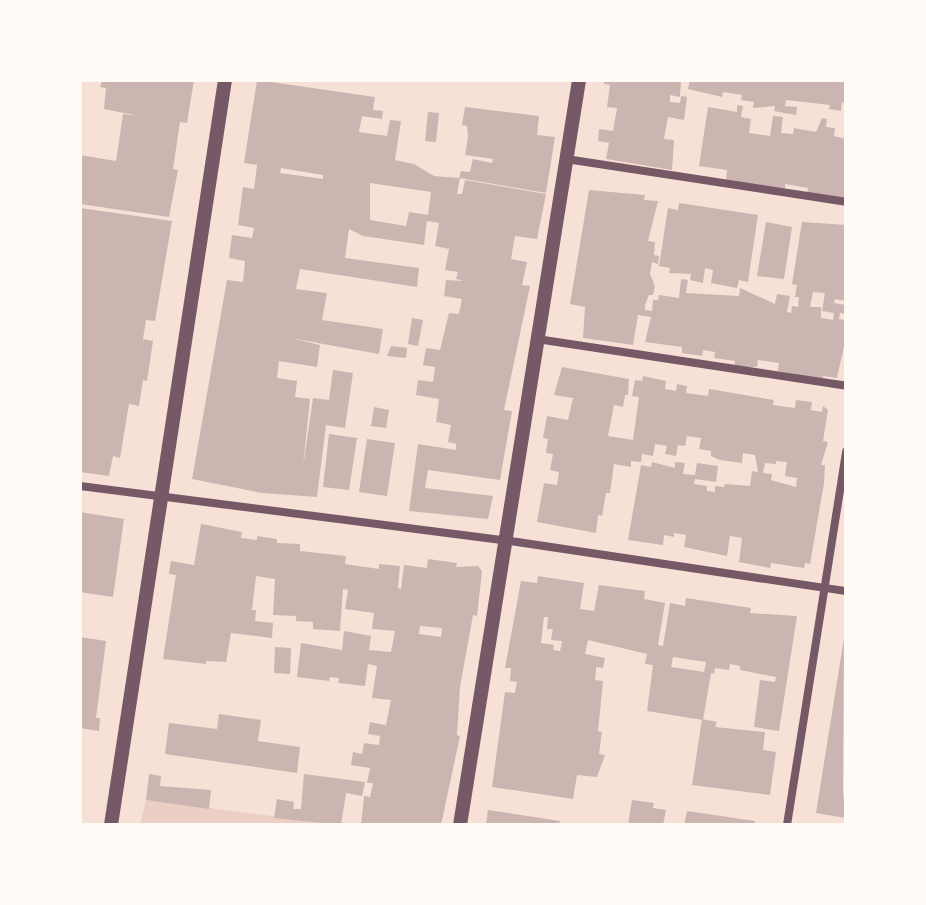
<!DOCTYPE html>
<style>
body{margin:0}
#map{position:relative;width:926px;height:905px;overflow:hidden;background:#f7e1d7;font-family:Arial,sans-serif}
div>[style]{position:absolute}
.green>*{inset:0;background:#ebcfc5}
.building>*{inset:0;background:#ccb4b1}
.minor>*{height:8px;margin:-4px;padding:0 4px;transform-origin:4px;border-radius:4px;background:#755966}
.tertiary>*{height:14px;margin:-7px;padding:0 7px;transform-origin:7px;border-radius:7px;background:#755966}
span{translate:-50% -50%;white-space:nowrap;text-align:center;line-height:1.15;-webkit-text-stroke:6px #fffaf5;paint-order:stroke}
.frame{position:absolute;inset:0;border:82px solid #fffaf5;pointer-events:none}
</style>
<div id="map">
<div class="green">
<div style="clip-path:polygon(146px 800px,302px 820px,335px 825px,140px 825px)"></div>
</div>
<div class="building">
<div style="clip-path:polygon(102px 80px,194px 80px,187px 123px,180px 122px,173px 169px,178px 170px,169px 217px,80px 204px,80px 155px,116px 161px,123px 114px,139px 116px,104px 109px,106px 88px,100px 87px)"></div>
<div style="clip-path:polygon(evenodd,257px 80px,375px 97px,373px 110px,383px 111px,382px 119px,362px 116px,359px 132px,387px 136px,390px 120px,401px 121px,395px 160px,414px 164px,434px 176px,460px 178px,457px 194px,462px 194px,465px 180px,546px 194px,537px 239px,515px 236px,511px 259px,527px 262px,522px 285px,530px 286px,504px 410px,512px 411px,500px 480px,428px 470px,425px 488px,493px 496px,488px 519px,409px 511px,418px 444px,456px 450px,456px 444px,448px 442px,451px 425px,436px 422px,439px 399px,416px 395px,418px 380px,433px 382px,435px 367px,423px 365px,426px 348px,440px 350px,449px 313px,459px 314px,462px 299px,444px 296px,446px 280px,464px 281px,456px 279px,458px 272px,445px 270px,449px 249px,435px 246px,439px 223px,427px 221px,424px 245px,363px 236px,349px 229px,345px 258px,419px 268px,417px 287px,300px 269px,296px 289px,327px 293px,322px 320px,383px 329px,379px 354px,290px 338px,320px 345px,317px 367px,279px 361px,277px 378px,297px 381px,295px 397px,310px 399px,303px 467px,313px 398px,329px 400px,333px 370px,353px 373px,345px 428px,326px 425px,317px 497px,262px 493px,192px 479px,227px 280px,243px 282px,245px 261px,229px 258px,232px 235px,252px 238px,254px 228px,238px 225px,243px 187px,254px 189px,257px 165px,244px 163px,257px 80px,281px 168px,323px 175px,323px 179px,280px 173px,281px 168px,257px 80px,370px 183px,431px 192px,428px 215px,409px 212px,406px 226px,370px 220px,370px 183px)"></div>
<div style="clip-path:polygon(604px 80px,681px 80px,680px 97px,670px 95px,670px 102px,680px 103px,681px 96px,687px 97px,684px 120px,668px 117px,664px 139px,674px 140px,672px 170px,606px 159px,609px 143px,598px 141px,599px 129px,613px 131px,617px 108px,607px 107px,610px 85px,604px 84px)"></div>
<div style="clip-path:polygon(690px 80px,846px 80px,846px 103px,842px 102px,841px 111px,829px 109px,830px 105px,786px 100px,785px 106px,797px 107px,796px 115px,784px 113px,774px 111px,775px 106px,753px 108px,754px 102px,741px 100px,742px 95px,723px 92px,722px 97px,688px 89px)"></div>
<div style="clip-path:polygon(737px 105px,743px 106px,741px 117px,751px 119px,749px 133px,770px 136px,773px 116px,783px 117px,781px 133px,793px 134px,794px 128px,816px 132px,822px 118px,827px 119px,826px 127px,835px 128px,834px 136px,846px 139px,846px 198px,807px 194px,808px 188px,785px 184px,785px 189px,726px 182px,727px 170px,699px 166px,708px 107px,737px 112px)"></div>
<div style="clip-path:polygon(465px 107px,539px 116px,537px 135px,555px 137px,546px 193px,459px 178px,461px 171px,470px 172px,473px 159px,492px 163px,493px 159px,465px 155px,468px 137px,467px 126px,462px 125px)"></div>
<div style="clip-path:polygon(428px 112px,439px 113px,436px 142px,425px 141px)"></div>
<div style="clip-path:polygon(evenodd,589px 190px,645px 195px,644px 200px,658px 201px,648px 241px,655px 242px,654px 255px,659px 256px,658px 264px,652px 262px,650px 274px,655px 286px,653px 295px,649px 295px,645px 305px,645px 310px,652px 311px,653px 300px,658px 300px,659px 295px,679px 298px,681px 279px,688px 280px,686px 293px,739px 296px,740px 288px,775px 304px,777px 294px,790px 296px,787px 312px,791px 313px,792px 306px,798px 307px,799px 297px,795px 297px,797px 285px,792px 284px,802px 222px,846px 225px,846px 301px,835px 299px,834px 303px,846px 305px,846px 314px,840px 313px,839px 319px,846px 320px,846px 337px,837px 378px,823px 376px,823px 380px,778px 371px,779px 363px,758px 360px,757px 367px,734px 367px,735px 361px,714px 358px,715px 352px,703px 350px,702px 356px,682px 353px,682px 347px,645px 342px,651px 317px,638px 315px,633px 345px,583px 338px,585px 307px,570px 304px,589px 190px,813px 292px,825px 293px,822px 311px,834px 313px,833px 320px,821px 318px,821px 307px,810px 307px,813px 292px)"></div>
<div style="clip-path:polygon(679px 203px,758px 215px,748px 282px,739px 280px,737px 288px,711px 283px,713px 270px,705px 268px,703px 283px,690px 280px,691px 274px,669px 273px,670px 268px,659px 266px,668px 208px,678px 210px)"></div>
<div style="clip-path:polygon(80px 208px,172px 221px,155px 321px,146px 320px,143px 339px,153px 341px,147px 381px,143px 380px,139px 406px,129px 404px,120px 458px,113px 456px,109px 476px,80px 472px)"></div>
<div style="clip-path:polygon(766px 222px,792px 227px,784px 279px,757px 276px)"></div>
<div style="clip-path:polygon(412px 318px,423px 320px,418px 346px,408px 344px)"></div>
<div style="clip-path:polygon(391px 346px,407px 348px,406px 358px,387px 356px)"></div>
<div style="clip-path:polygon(evenodd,562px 367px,629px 379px,628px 395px,625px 395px,623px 407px,614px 405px,608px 436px,633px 440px,639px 397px,632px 396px,635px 380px,642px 381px,643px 376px,666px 381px,665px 389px,676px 391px,677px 384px,687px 386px,686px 393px,708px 396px,709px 389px,774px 400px,773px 405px,795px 408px,796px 400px,812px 402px,811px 410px,822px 412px,823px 406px,828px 410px,823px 441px,828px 442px,821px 465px,825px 465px,824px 483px,810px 564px,805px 563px,804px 568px,771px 563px,770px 568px,739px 562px,742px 538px,730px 536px,727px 556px,684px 547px,686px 535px,674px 533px,674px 537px,664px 535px,663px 545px,628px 540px,641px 465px,651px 467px,652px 462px,675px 468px,675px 462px,685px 463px,683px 474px,695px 475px,697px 463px,718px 466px,716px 482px,695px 479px,694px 484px,707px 486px,707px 491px,715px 492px,715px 486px,724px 487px,725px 484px,750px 486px,752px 471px,758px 472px,755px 455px,743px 453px,742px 463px,720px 460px,711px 456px,711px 451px,699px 449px,701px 438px,687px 436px,685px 446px,678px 445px,676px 456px,665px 454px,667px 446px,655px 444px,653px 456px,642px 454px,641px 462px,631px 461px,631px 467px,614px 464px,610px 493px,606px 493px,602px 516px,598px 515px,596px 533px,537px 522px,544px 483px,557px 485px,559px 472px,550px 470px,553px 454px,546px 453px,548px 439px,543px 438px,547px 416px,568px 420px,573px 398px,554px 395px,562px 367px,776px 461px,787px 462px,785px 476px,797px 478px,796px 487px,771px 480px,772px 474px,763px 473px,765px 463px,776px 464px,776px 461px)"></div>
<div style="clip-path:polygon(374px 407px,389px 410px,386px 428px,371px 426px)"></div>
<div style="clip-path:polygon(329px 434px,357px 438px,349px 490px,323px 487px)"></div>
<div style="clip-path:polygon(367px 439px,395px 443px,387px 496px,359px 492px)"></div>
<div style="clip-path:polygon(80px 512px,124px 519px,113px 597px,80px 592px)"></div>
<div style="clip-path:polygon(evenodd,201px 524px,242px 532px,241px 538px,257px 540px,257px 536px,277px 539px,277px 543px,300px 544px,300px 551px,346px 556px,345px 564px,379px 569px,379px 564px,400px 566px,398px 588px,401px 589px,404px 565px,427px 568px,428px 559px,457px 563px,456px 567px,478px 566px,482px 571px,477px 616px,473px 615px,460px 687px,457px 735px,460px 736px,441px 825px,361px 825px,364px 796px,370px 797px,373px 783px,367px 783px,370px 768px,351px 765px,353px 752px,362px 754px,364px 743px,379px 745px,380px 736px,368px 734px,370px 722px,386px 725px,391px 700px,372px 698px,377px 666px,368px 664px,365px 686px,338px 683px,339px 678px,330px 677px,329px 681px,297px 677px,301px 643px,342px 650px,344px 631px,371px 636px,369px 650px,391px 652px,395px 631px,372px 629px,374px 613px,345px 609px,348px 590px,343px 589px,340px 631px,313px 629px,313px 622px,296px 621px,296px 616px,273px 615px,275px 579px,256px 576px,252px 610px,256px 610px,255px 621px,273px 623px,272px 638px,231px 633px,226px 662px,206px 661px,206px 664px,163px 659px,176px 575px,169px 574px,171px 561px,194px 565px,201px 524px,420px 626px,442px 628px,441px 637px,419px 634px,420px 626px)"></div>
<div style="clip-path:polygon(evenodd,538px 576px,584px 583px,580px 609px,594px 611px,599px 585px,645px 591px,644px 599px,665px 603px,658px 645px,663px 646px,670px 603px,685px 606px,686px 598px,751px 608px,750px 613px,797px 616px,779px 731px,754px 727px,760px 680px,775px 682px,776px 677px,740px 670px,740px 666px,730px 664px,729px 670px,715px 668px,714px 674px,711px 673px,703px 720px,647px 711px,653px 665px,645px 664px,647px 654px,588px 640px,585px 654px,605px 658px,603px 668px,596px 667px,596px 672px,595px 680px,603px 681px,598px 731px,602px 732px,599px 754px,605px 755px,597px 777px,577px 775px,573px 799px,492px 787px,505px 692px,515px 693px,517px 682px,510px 681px,511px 668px,505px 668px,521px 581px,537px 583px,538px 576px,544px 617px,548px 617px,547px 629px,553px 629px,551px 640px,562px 641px,560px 651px,553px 650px,554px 645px,541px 643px,544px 617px,538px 576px,673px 657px,706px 662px,704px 672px,671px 667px,673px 657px)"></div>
<div style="clip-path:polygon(80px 637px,106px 641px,96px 718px,100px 718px,99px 731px,80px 728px)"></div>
<div style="clip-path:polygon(844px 638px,843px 793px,846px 818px,816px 813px)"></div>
<div style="clip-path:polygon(275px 647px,291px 648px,290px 674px,274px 673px)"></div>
<div style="clip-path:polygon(219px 714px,261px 720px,258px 741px,300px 747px,297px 773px,165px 754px,169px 723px,217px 729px)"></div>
<div style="clip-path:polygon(702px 719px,717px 722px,715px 727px,765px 732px,763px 750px,776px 752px,770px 795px,692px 785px)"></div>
<div style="clip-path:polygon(149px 774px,161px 776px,160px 786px,211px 790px,209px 809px,146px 800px)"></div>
<div style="clip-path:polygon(304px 774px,365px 782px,362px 796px,346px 793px,341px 825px,274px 818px,277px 799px,294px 802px,293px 809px,301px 809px)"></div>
<div style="clip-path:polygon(632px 800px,654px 803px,653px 808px,666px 810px,663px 825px,628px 825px)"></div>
<div style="clip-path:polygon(488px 810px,560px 821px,559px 825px,486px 825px)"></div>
<div style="clip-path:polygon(687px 811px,755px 821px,755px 825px,684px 825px)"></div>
</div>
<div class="minor">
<div style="left:566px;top:159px;width:283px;rotate:8.7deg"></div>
<div style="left:537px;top:339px;width:313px;rotate:8.6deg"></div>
<div style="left:80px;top:486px;width:427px;rotate:7.3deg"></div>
<div style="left:504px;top:540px;width:346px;rotate:8.5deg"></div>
<div style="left:787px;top:825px;width:378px;rotate:-81deg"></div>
</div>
<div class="tertiary">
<div style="left:111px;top:825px;width:754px;rotate:-81.3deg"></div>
<div style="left:460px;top:825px;width:754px;rotate:-80.92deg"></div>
</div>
<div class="frame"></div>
</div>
